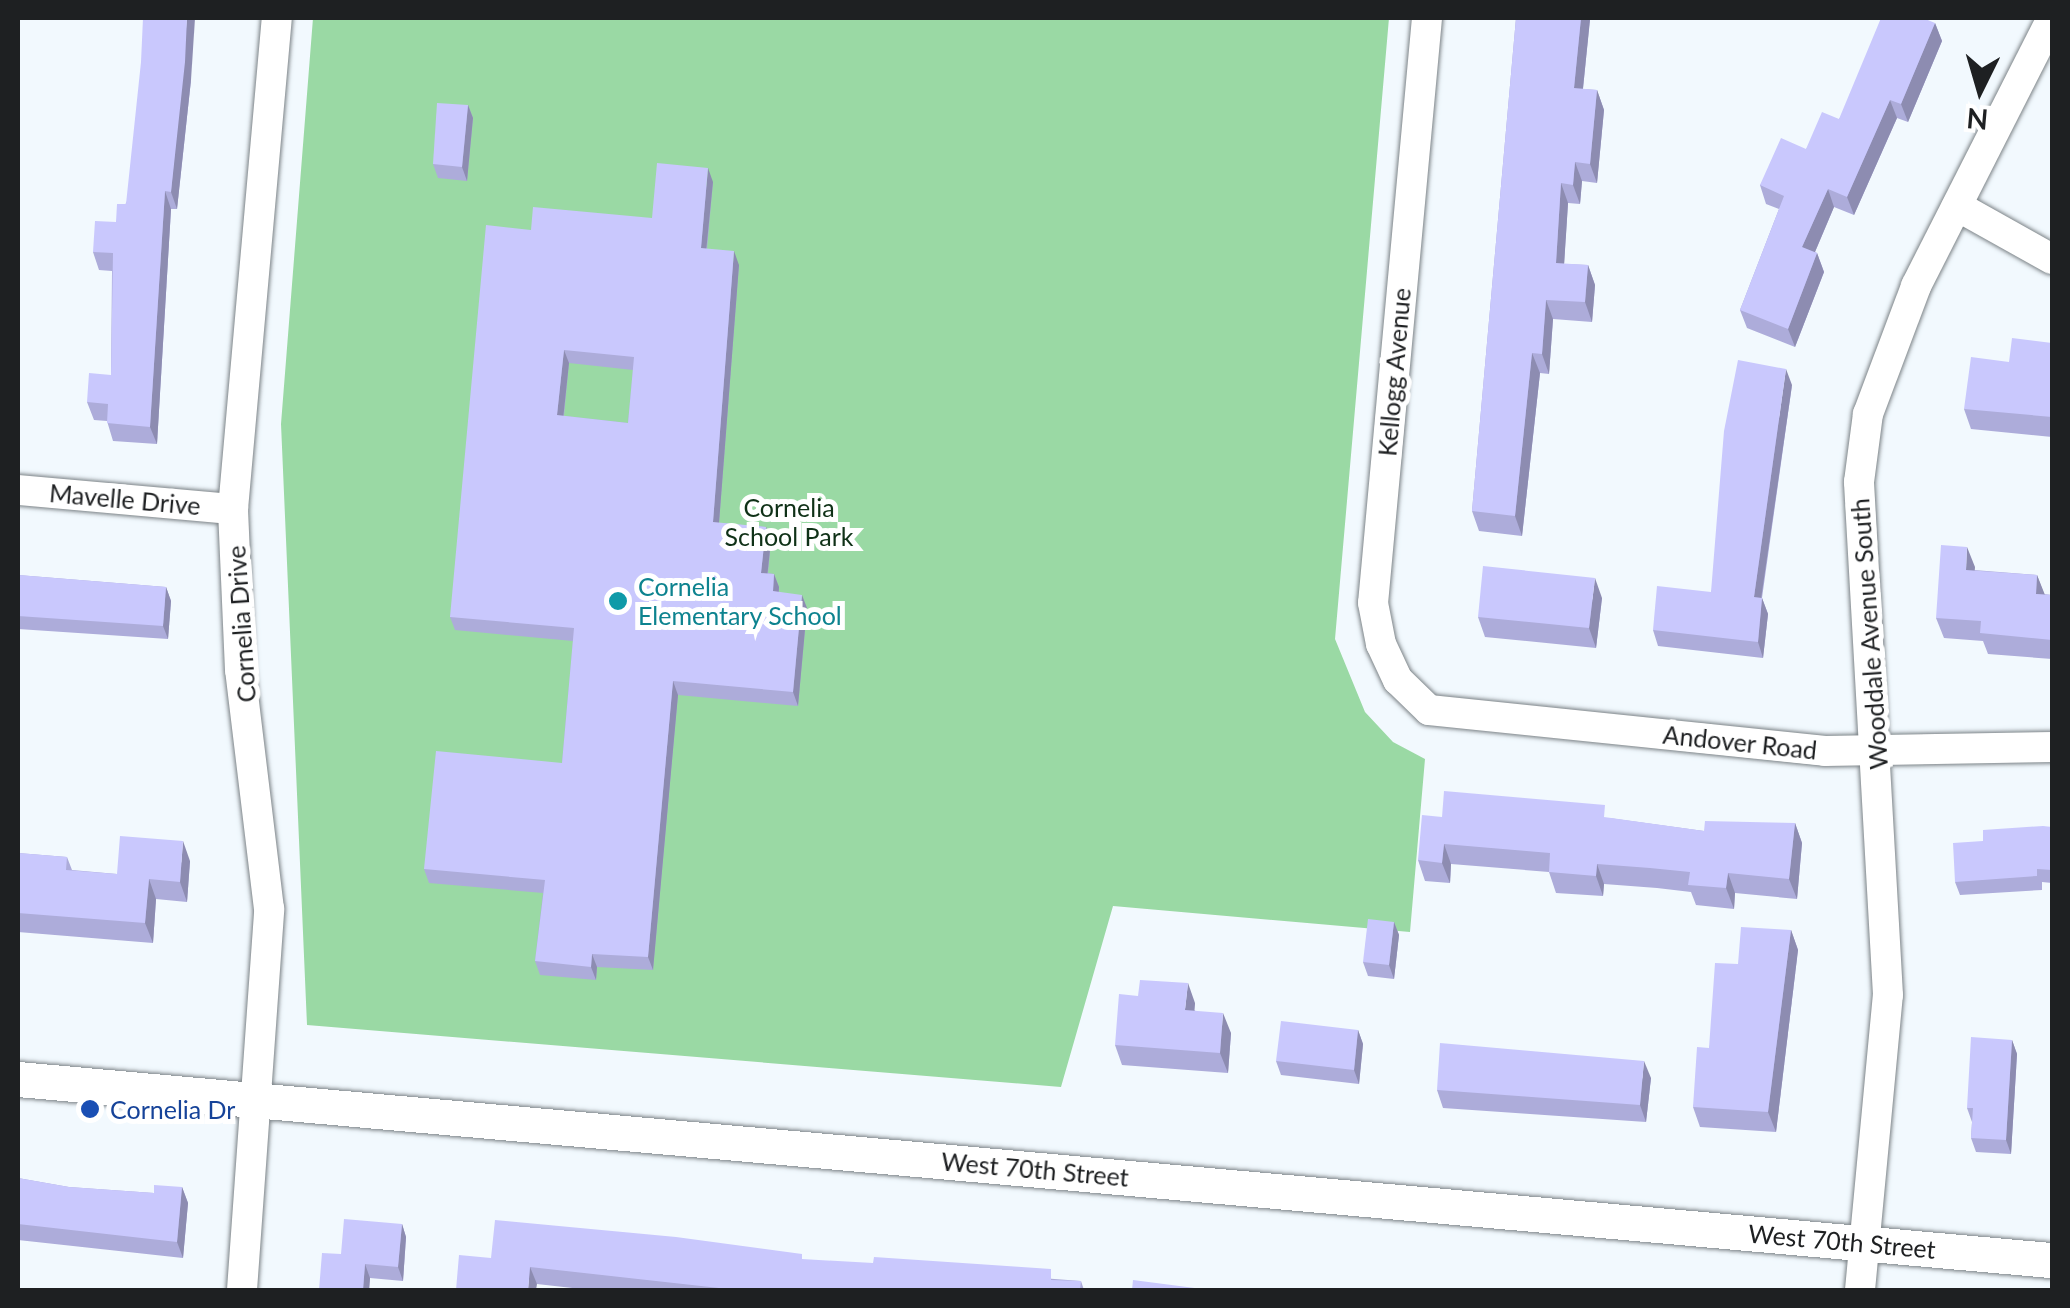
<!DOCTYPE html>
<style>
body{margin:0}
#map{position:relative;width:2070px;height:1308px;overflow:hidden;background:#f2f9fe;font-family:Lato,sans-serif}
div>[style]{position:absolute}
.green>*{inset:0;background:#9ad9a4}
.roads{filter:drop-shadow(0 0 2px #7c8387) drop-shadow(0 0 2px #7c8387)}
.minor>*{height:30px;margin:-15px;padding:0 15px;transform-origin:15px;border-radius:15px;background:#fff}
.tertiary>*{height:35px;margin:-17.5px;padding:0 17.5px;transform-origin:17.5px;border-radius:17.5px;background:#fff}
.wall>*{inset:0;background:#adacda}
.shaded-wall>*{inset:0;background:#8d8cb1}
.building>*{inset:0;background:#c9c8fd}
.dots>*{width:28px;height:28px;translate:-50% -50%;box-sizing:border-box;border:5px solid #fff;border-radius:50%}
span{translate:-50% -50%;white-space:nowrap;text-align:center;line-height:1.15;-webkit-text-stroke:10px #fff;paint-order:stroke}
.street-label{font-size:25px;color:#1e2022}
.park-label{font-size:25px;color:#0f3117}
.culture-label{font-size:25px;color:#0d838f}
.left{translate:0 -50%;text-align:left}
.transit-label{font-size:25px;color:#164399}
.frame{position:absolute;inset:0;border:20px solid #1e2022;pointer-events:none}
.north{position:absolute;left:1930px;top:40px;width:100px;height:100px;-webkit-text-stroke:8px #fff;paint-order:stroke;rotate:185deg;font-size:28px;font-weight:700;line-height:40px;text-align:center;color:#1e2022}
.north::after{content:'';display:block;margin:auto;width:35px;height:45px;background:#1e2022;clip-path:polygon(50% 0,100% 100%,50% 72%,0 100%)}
</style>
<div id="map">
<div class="green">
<div style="clip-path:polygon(313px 18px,1389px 18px,1335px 639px,1365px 712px,1393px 742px,1425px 759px,1410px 932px,1113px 906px,1061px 1087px,307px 1025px,281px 424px)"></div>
</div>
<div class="roads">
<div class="minor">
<div style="left:1427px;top:18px;width:587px;rotate:95.27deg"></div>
<div style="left:1373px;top:603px;width:42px;rotate:79deg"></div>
<div style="left:1381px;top:644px;width:40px;rotate:65deg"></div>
<div style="left:1398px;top:680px;width:43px;rotate:44.1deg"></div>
<div style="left:1429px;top:710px;width:398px;rotate:5.9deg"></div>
<div style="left:1825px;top:751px;width:227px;rotate:-1deg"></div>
<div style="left:1957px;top:206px;width:109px;rotate:29.2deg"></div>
<div style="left:18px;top:490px;width:216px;rotate:5.1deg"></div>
<div style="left:242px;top:1290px;width:382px;rotate:-85.9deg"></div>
<div style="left:269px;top:909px;width:241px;rotate:-96.9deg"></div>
<div style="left:240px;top:670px;width:161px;rotate:-92.5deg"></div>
<div style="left:233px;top:509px;width:493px;rotate:-84.9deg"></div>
<div style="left:1860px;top:1290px;width:296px;rotate:-84.6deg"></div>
<div style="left:1888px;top:995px;width:514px;rotate:-93.24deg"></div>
<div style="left:1859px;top:482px;width:69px;rotate:-82.5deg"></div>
<div style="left:1868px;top:414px;width:137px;rotate:-69.4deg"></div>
<div style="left:1916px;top:286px;width:301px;rotate:-63.1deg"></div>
</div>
<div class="tertiary">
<div style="left:18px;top:1079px;width:2042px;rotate:5.09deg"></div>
</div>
</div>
<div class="wall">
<div style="clip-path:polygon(1516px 18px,1590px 18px,1583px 89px,1597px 90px,1604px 110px,1597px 183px,1582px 181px,1580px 204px,1568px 203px,1564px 264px,1588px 265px,1595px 285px,1592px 322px,1553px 319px,1549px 374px,1540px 373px,1522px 536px,1479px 531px,1472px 511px)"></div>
<div style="clip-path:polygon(1935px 23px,1942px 41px,1908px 122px,1897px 118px,1854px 215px,1834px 207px,1815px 252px,1817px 253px,1824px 272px,1795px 347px,1747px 328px,1740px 310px,1779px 209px,1766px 204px,1760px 185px,1806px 149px,1839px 119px)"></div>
<div style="clip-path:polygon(191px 80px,177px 209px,171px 209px,157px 444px,113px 441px,107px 421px,94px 420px,87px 402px,111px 375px,112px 271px,99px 270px,93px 252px,116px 222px)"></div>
<div style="clip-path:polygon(468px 105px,473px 118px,467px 181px,438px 178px,433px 164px)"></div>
<div style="clip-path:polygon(evenodd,713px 182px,707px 249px,739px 265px,719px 523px,766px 527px,771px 541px,768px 573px,774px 574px,779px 587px,779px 592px,807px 608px,798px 706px,678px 695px,653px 970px,597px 967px,596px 980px,540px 975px,535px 961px,543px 893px,429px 883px,424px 869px,562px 763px,573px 641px,455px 630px,450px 617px,531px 230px,652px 218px,713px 182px,569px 363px,633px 370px,628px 423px,564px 416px,569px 363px)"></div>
<div style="clip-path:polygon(2052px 343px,2052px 437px,1971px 429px,1964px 409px,2009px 362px)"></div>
<div style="clip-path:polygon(1792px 385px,1762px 598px,1768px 614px,1763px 658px,1658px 646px,1653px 630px,1711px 592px)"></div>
<div style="clip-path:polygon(1975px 567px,1974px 570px,2037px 575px,2044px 594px,2052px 595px,2052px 659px,1988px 654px,1983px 641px,1944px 638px,1936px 618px)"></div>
<div style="clip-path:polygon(18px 575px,166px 587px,171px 601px,168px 639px,18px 629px)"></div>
<div style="clip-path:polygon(1602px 598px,1596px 648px,1485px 637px,1478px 617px)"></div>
<div style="clip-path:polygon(1442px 817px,1609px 818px,1704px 831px,1795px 823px,1802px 843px,1797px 899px,1735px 893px,1734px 909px,1696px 905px,1691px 892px,1657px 888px,1604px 884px,1603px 896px,1556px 893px,1549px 872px,1451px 864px,1450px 883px,1425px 881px,1418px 860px)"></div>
<div style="clip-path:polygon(2052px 827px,2052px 883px,2042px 882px,2042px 890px,1960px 895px,1955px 882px,1983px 841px)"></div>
<div style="clip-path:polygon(18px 853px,67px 857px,72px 870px,117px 874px,190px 861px,187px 902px,156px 899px,153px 943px,18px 932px)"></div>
<div style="clip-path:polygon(1394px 922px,1399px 935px,1394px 979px,1368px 976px,1363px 962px)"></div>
<div style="clip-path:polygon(1791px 930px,1798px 950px,1776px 1132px,1700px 1127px,1693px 1107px,1709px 1048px,1738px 964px)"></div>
<div style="clip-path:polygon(1195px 1003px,1194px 1010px,1231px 1033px,1228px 1073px,1122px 1065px,1115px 1045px)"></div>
<div style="clip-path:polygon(1358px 1030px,1363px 1044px,1359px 1084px,1281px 1075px,1276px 1061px)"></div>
<div style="clip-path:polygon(2012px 1040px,2017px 1054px,2011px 1154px,1976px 1152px,1971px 1138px,1972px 1122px,1967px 1108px)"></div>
<div style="clip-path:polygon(1651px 1078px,1646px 1122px,1443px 1108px,1437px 1090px)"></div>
<div style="clip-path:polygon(18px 1178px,69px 1187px,154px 1193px,182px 1187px,188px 1203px,183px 1258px,18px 1240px)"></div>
<div style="clip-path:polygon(402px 1224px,406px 1237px,403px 1281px,370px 1278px,369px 1290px,319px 1290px,341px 1254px)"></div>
<div style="clip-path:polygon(491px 1258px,804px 1260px,1081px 1281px,1084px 1290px,590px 1290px,537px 1284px)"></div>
</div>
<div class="shaded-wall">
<div style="clip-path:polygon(187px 18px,195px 18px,191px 80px,177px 209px,171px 192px)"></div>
<div style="clip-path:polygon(1581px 18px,1590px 18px,1590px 20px,1581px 107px,1574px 88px)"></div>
<div style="clip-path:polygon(1935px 23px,1942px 41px,1908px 122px,1901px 104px)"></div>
<div style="clip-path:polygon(1597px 90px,1604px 110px,1597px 183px,1590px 164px)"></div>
<div style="clip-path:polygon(1890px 100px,1897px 118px,1854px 215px,1847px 197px)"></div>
<div style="clip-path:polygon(468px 105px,473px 118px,467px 181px,462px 167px)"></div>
<div style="clip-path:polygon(1575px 162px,1582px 181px,1580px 204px,1573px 185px)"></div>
<div style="clip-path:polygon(708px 168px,713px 182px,705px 262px,701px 248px)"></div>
<div style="clip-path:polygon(1561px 183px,1568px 203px,1563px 282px,1556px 263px)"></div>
<div style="clip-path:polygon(1828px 189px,1834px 207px,1809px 266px,1802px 247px)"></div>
<div style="clip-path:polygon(165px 191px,171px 209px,157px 444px,150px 427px)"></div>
<div style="clip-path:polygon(734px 251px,739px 265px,718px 536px,713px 522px)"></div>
<div style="clip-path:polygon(1817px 253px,1824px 272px,1795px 347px,1788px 329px)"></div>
<div style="clip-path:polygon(1588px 265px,1595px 285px,1592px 322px,1585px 302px)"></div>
<div style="clip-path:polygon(1546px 300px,1553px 319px,1549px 374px,1542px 354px)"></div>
<div style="clip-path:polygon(564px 350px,569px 363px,562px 429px,557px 415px)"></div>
<div style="clip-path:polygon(1532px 353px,1540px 373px,1522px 536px,1515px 516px)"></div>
<div style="clip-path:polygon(1786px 369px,1792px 385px,1759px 613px,1754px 597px)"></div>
<div style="clip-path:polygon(766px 527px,771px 541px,766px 587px,761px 573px)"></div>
<div style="clip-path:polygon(1967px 547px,1975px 567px,1973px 590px,1966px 570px)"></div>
<div style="clip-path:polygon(774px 574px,779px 587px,778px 605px,773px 591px)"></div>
<div style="clip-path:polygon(2037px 575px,2045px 595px,2036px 594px)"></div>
<div style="clip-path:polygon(1595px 578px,1602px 598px,1596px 648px,1589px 628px)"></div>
<div style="clip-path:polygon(166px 587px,171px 601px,168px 639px,163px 626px)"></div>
<div style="clip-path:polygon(802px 595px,807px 608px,798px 706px,793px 692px)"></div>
<div style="clip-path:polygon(1762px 598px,1768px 614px,1763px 658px,1758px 642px)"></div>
<div style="clip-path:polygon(673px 681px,678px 695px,653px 970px,648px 957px)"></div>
<div style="clip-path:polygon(1795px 823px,1802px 843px,1797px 899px,1789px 879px)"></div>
<div style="clip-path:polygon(183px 841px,190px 861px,187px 902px,180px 882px)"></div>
<div style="clip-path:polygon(1444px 844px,1451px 864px,1450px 883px,1442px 863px)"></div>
<div style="clip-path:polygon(1597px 864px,1604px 884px,1603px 896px,1596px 876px)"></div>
<div style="clip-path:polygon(1728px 873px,1735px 893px,1734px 909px,1726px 888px)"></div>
<div style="clip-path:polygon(149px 879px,156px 899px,153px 943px,145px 923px)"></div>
<div style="clip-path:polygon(1394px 922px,1399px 935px,1394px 979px,1389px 965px)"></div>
<div style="clip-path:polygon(1791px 930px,1798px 950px,1776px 1132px,1768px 1112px)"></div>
<div style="clip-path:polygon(592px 954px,597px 967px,596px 980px,591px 967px)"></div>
<div style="clip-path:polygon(1188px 983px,1195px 1003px,1193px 1030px,1185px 1010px)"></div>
<div style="clip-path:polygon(1223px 1013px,1231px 1033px,1228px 1073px,1220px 1053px)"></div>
<div style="clip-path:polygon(1358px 1030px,1363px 1044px,1359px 1084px,1354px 1070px)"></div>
<div style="clip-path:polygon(2012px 1040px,2017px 1054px,2011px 1154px,2006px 1140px)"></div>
<div style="clip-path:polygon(1644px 1061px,1651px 1078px,1646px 1122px,1640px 1105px)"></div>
<div style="clip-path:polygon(182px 1187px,188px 1203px,183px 1258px,177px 1242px)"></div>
<div style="clip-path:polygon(402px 1224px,406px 1237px,403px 1281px,398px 1267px)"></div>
<div style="clip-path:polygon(365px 1264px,370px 1278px,369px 1290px,363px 1290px)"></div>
<div style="clip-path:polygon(530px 1267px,537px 1284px,536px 1290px,528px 1290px)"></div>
</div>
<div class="building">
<div style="clip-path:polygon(143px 18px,187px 18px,185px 62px,171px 192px,165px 191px,150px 427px,107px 423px,108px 404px,87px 402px,89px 373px,111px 375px,113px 253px,93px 252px,95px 221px,116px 222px,117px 204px,126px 204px,141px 62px)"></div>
<div style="clip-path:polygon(1516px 18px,1581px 18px,1574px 88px,1597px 90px,1590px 164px,1575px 162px,1573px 185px,1561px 183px,1556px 263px,1588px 265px,1585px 302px,1546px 300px,1542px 354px,1532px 353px,1515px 516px,1472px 511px)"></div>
<div style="clip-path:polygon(1881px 18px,1923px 18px,1935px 23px,1901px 104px,1890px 100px,1847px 197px,1828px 189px,1802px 247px,1817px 253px,1788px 329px,1740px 310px,1784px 196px,1760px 185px,1781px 138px,1806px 149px,1822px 112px,1839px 119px)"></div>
<div style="clip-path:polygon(437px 103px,468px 105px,462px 167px,433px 164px)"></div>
<div style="clip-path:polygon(evenodd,657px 163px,708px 168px,701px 248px,734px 251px,713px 522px,766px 527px,761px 573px,774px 574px,773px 591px,802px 595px,793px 692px,673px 681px,648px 957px,592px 954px,591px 967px,535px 961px,545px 880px,424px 869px,436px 751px,562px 763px,574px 628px,450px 617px,486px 225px,531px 230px,533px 207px,652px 218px,657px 163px,564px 350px,634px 357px,628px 423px,557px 415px,564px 350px)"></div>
<div style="clip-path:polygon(2012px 338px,2052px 343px,2052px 417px,1964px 409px,1971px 357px,2009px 362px)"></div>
<div style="clip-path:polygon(1738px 360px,1786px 369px,1754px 597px,1762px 598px,1758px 642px,1653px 630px,1657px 586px,1711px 592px,1724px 431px)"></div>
<div style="clip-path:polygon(1941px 545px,1967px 547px,1966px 570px,2037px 575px,2036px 594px,2052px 595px,2052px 640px,1980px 633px,1981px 621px,1936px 618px)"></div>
<div style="clip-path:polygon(1483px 566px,1595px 578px,1589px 628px,1478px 617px)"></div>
<div style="clip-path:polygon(18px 575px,166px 587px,163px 626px,18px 616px)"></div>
<div style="clip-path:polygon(1444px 791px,1605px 805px,1604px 817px,1704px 831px,1705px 821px,1795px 823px,1789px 879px,1728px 873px,1726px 888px,1688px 885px,1690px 872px,1650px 868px,1597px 864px,1596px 876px,1549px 872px,1550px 853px,1444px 844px,1442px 863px,1418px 860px,1422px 815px,1442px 817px)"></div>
<div style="clip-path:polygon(2043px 826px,2052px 827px,2052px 870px,2037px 869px,2037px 876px,1955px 882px,1953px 843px,1983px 841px,1983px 830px)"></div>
<div style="clip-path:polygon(120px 836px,183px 841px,180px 882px,149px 879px,145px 923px,18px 913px,18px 853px,67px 857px,66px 870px,117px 874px)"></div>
<div style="clip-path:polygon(1368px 919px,1394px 922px,1389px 965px,1363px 962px)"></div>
<div style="clip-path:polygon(1741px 927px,1791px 930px,1768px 1112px,1693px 1107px,1697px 1047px,1709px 1048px,1715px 963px,1738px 964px)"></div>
<div style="clip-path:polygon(1140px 980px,1188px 983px,1185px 1010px,1223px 1013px,1220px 1053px,1115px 1045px,1119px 994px,1138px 996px)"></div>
<div style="clip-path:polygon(1281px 1021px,1358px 1030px,1354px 1070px,1276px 1061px)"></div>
<div style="clip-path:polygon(1971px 1037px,2012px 1040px,2006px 1140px,1971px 1138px,1973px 1108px,1967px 1108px)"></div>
<div style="clip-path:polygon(1440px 1043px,1644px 1061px,1640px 1105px,1437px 1090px)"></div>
<div style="clip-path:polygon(18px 1178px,69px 1187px,154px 1193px,154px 1185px,182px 1187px,177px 1242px,18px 1224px)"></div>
<div style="clip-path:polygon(344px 1219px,402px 1224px,398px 1267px,365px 1264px,363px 1290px,319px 1290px,322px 1253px,341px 1254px)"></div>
<div style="clip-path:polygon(495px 1220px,676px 1237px,802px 1254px,802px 1259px,873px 1263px,874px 1257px,1051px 1269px,1051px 1280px,1081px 1281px,1080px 1290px,737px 1290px,530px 1267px,528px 1290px,456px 1290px,459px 1255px,491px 1258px)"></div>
<div style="clip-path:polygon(1133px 1280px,1210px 1290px,1132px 1290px)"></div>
<div style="clip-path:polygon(122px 1288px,153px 1290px,122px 1290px)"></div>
</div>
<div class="dots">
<div style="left:618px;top:601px;background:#0f9aa8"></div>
<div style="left:90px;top:1109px;background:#1a4fb4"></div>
</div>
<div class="street-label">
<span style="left:1394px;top:372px;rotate:-85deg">Kellogg Avenue</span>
<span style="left:125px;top:499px;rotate:5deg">Mavelle Drive</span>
<span style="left:241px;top:624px;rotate:-94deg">Cornelia Drive</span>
<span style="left:1869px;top:634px;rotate:-94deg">Wooddale Avenue South</span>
<span style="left:1740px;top:742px;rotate:6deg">Andover Road</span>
<span style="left:1035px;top:1169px;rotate:5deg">West 70th Street</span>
<span style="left:1842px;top:1241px;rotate:5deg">West 70th Street</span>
</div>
<div class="park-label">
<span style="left:789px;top:522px">Cornelia<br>School Park</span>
</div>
<div class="culture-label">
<span class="left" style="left:638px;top:601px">Cornelia<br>Elementary School</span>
</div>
<div class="transit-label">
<span class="left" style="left:110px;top:1109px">Cornelia Dr</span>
</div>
<div class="frame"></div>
<div class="north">N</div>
</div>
